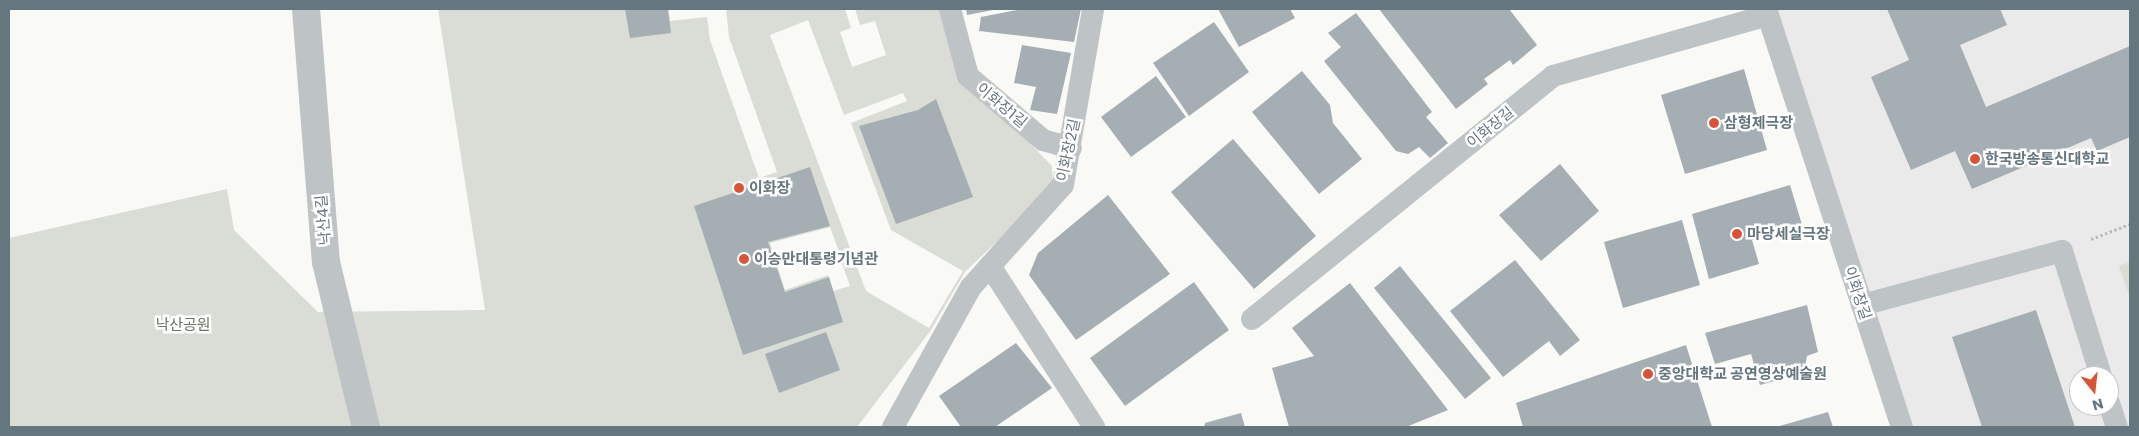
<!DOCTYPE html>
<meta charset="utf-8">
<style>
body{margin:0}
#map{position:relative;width:2139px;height:436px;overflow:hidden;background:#f9f9f6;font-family:Poppins,"Noto Sans KR",sans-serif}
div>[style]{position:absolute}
.built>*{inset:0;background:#eaeaea}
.green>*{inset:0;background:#d9ddd6}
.building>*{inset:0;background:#a5aeb3}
.path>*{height:3px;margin-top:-1.5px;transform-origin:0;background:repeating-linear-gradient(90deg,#b9bdbf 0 2.5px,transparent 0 5px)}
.service>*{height:22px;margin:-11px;padding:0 11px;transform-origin:11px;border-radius:11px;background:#bec3c6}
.minor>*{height:28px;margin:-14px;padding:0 14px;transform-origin:14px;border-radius:14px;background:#bec3c6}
.dots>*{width:14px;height:14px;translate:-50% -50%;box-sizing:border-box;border:2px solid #fff;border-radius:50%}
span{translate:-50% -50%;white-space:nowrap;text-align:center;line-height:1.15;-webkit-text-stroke:5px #fff;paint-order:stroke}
.street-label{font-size:15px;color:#66767f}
.poi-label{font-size:15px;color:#66767f;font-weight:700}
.left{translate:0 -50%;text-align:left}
.park-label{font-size:15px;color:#687864}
.frame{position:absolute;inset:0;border:10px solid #66767f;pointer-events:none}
.north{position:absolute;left:2069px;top:366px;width:50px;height:50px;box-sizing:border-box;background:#fff;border:1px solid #c2c8cc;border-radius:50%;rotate:164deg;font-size:14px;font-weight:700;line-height:20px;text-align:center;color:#66767f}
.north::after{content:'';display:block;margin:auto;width:18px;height:22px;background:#d85437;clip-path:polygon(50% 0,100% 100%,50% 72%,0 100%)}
</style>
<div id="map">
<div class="built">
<div style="clip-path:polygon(evenodd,1770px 9px,2130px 9px,2130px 427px,1906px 427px,1770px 9px,2079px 376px,2109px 376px,2109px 406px,2079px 406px,2079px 376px)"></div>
</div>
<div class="green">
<div style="clip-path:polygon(evenodd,438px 9px,668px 9px,670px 21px,707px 17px,710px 40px,759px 178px,777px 172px,729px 37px,726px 9px,845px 9px,851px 28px,840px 32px,852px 67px,886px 55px,875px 21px,860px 25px,855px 9px,944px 9px,964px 76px,1052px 166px,1053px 188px,965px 272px,931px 330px,857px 427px,9px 427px,9px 238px,227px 189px,234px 230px,318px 312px,485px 310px,438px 9px,808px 20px,844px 115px,903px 93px,907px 101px,851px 123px,891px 230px,963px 271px,929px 328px,866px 291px,852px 254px,840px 258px,850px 286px,833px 291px,828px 275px,785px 290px,770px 243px,830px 227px,839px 252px,850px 248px,770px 35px,808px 20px)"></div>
<div style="clip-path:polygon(2130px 262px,2130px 298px,2119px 266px)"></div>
</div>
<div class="building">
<div style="clip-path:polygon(625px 9px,668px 9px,671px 33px,630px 38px)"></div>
<div style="clip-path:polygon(966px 9px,993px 9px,993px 10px,967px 15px)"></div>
<div style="clip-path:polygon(1022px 9px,1081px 9px,1074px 42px,979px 31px,981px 17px)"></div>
<div style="clip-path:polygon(1218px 9px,1290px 9px,1295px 18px,1239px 47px)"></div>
<div style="clip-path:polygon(1379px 9px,1509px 9px,1537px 45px,1513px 65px,1510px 60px,1484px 79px,1488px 84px,1456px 109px)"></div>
<div style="clip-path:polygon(1887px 9px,2000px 9px,2007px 25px,1960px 45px,1986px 107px,2130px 46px,2130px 137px,2097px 151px,2091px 138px,1972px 189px,1955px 151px,1911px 170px,1871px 77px,1909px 60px)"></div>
<div style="clip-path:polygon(1356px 13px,1432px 112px,1426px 117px,1448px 143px,1430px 158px,1419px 147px,1408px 154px,1396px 151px,1324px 61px,1341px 47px,1328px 33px)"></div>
<div style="clip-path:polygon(1214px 22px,1249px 72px,1189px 116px,1153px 63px)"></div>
<div style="clip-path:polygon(1022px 45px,1071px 53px,1057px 114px,1030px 110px,1036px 87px,1014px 83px)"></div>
<div style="clip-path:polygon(1744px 69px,1767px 150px,1685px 174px,1661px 95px)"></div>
<div style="clip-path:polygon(1302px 71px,1330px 105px,1333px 123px,1362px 159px,1319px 194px,1252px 112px)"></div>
<div style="clip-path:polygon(1156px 76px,1186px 117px,1131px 157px,1101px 117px)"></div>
<div style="clip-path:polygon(936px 99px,973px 197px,896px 224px,859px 126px,918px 110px)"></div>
<div style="clip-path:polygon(1233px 139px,1316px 236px,1254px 289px,1171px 192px)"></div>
<div style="clip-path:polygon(1560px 164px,1599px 211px,1541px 261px,1499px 215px)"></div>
<div style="clip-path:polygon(810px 167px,830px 226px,768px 242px,785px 292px,829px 277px,843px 322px,743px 355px,694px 206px)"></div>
<div style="clip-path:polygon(1790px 185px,1803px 228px,1752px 240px,1759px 264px,1709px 279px,1692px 214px)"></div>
<div style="clip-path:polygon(1108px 195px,1170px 274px,1076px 340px,1029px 275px,1038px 253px)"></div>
<div style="clip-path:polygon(1682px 220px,1700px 285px,1623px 308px,1604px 242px)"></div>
<div style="clip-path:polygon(1515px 260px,1580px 340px,1560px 356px,1549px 341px,1503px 377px,1450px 311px)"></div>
<div style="clip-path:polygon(1400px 266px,1491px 378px,1465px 399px,1374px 288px)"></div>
<div style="clip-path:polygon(1194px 282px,1229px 330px,1125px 406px,1090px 358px)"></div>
<div style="clip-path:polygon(1350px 283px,1448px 410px,1406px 427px,1289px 427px,1272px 368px,1314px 356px,1292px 328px)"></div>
<div style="clip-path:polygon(1807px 305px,1818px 352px,1807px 356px,1804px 373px,1760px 385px,1751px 354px,1715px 364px,1705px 333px)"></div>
<div style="clip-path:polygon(2036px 310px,2075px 427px,1982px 427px,1952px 337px)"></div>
<div style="clip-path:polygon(826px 332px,840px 370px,779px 393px,765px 354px)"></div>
<div style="clip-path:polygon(1016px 343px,1052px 388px,995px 427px,961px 427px,939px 396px)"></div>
<div style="clip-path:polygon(1686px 345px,1712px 427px,1523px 427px,1516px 403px)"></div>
<div style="clip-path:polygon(1828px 412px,1833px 427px,1776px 427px)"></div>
<div style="clip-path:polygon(1241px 413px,1245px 427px,1204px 427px,1205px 423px)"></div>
</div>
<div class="path">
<div style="left:2091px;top:239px;width:42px;rotate:-21deg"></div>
</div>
<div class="service">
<div style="left:950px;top:9px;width:69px;rotate:75deg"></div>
<div style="left:968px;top:76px;width:99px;rotate:40.5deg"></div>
<div style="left:1043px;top:140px;width:29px;rotate:16deg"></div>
<div style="left:1766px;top:9px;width:440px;rotate:72deg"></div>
<div style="left:990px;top:266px;width:192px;rotate:57.1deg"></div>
<div style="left:1862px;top:305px;width:207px;rotate:-15.1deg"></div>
<div style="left:2062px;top:251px;width:131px;rotate:72.7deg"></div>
<div style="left:1252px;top:319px;width:387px;rotate:-38.9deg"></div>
<div style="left:1553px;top:76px;width:223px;rotate:-15.8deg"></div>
<div style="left:2109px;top:403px;width:25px;rotate:72deg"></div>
<div style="left:893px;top:427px;width:160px;rotate:-60.9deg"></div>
<div style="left:971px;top:287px;width:137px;rotate:-48deg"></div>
<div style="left:1063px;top:185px;width:179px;rotate:-80.3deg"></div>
</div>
<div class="minor">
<div style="left:306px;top:9px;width:254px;rotate:85.5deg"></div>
<div style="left:326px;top:262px;width:170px;rotate:76.4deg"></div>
</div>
<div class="dots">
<div style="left:1714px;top:123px;background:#d85437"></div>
<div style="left:1975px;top:159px;background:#d85437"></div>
<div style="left:739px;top:188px;background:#d85437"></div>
<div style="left:1737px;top:234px;background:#d85437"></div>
<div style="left:744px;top:259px;background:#d85437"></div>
<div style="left:1648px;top:374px;background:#d85437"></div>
</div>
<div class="street-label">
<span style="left:1002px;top:105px;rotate:40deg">이화장1길</span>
<span style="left:1490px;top:127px;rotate:-39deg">이화장길</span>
<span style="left:1068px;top:150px;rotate:-78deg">이화장2길</span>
<span style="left:323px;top:220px;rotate:-95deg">낙산4길</span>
<span style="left:1858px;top:293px;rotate:72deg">이화장길</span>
</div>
<div class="poi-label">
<span class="left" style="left:1724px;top:123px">삼형제극장</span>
<span class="left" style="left:1985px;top:159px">한국방송통신대학교</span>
<span class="left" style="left:749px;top:188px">이화장</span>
<span class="left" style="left:1747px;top:234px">마당세실극장</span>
<span class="left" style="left:754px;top:259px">이승만대통령기념관</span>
<span class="left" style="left:1658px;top:374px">중앙대학교 공연영상예술원</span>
</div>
<div class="park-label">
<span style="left:183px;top:325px">낙산공원</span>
</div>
<div class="frame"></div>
<div class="north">N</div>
</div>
